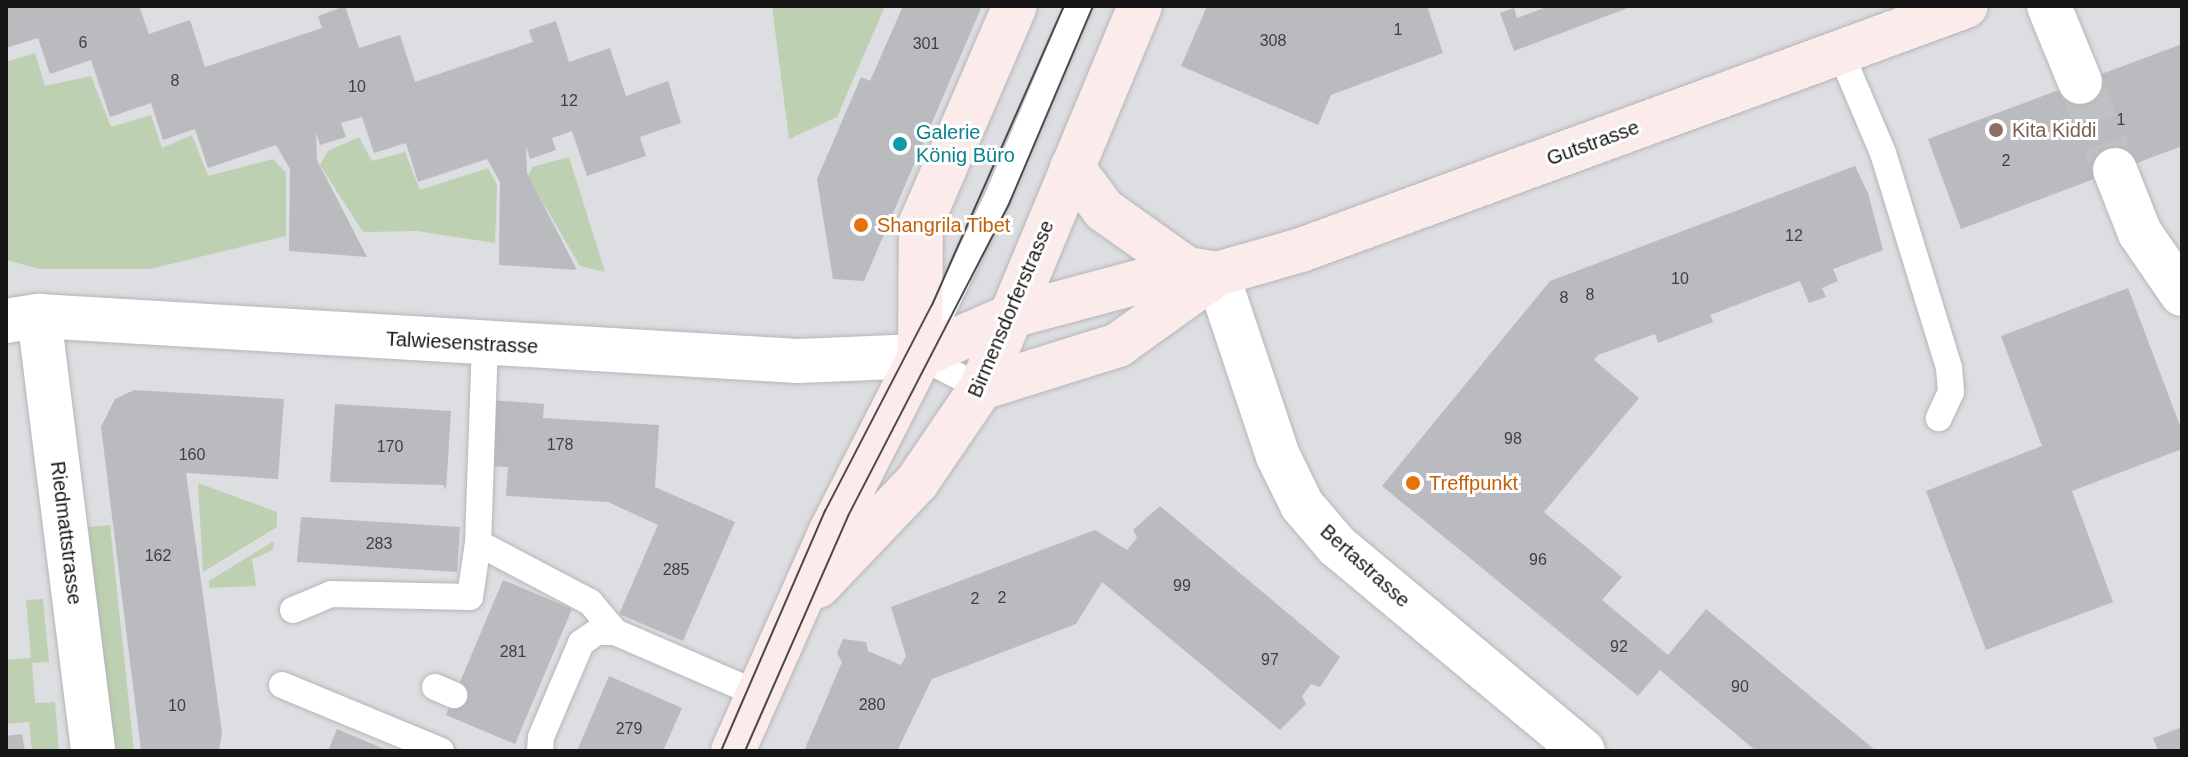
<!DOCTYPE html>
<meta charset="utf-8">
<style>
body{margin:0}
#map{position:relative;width:2188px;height:757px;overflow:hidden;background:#dddee1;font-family:Helvetica,sans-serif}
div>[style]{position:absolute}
.green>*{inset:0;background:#bdd0b1}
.building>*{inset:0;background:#babbbe}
.street-tunnel>*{height:44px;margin-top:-22px;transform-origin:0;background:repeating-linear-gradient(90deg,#bfc0c3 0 44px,transparent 0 66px)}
.roads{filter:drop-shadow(0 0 2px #b5b6b8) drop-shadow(0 0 2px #b5b6b8)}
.lane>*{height:26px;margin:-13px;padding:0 13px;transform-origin:13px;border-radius:13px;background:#fff}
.street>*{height:44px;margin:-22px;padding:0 22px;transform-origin:22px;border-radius:22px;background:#fff}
.secondary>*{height:44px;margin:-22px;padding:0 22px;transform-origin:22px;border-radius:22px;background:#fbebea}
.tram>*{height:2px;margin:-1px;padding:0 1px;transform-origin:1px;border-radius:1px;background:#4a4a4c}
.dots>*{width:22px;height:22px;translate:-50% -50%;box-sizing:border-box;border:4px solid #fff;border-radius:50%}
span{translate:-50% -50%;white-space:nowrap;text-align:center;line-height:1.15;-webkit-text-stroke:6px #fff;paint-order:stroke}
.number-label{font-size:16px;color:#3f3f41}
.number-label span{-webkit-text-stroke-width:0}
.education-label{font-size:20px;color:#785e54}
.left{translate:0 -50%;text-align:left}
.culture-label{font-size:20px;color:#0d838f}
.street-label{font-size:20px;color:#161617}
.food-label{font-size:20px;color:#c56008}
.frame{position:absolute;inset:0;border:8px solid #161617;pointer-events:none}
</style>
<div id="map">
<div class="green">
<div style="clip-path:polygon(772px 6px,885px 6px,837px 117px,789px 139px)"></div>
<div style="clip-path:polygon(35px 53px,45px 86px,91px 76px,111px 127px,151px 115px,162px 148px,192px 135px,208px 176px,273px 159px,286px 173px,286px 236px,150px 269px,40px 269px,6px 260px,6px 62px)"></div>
<div style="clip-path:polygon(359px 137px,372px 161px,405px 152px,420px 190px,488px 168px,497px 185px,495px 243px,417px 231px,363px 232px,320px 165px,328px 151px)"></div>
<div style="clip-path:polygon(569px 157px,605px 272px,580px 266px,528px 177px,532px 167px)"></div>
<div style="clip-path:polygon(198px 483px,277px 512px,277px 527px,203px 572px)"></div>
<div style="clip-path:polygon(110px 525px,134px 751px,112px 751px,88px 527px)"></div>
<div style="clip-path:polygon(274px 541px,273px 550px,252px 559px,256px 586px,209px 588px,209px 581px)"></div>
<div style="clip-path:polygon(43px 599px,49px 662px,32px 663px,35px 703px,55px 702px,59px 751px,32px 751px,29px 722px,6px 724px,6px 660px,31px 658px,26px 600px)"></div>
</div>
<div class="building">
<div style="clip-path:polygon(6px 6px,139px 6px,149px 34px,190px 20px,205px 67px,322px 28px,318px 16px,345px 6px,359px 48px,400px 35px,415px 82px,533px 42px,529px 30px,556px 21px,569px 62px,610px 48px,626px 96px,668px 81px,681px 123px,640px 137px,646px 156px,587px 176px,572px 131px,552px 138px,556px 150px,530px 159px,526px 146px,527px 173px,577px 270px,499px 265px,500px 182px,487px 159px,418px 182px,406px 143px,374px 153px,362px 117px,341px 123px,346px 137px,320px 145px,316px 132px,317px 160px,367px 257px,289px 251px,290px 169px,276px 145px,208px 168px,195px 129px,163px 140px,151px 103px,110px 117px,91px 60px,50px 74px,38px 38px,6px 48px)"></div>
<div style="clip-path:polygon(903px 6px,982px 6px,864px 281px,833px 279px,817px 179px,861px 77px,870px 81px)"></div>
<div style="clip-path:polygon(1207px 6px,1427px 6px,1443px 53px,1331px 95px,1318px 125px,1181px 66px)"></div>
<div style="clip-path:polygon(1549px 6px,1633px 6px,1514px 51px,1500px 13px,1514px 8px,1517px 18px)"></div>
<div style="clip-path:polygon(2182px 44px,2182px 146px,1961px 229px,1928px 139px)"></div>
<div style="clip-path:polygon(1855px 166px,1868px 193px,1883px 250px,1833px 269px,1838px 281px,1822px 288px,1826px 297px,1809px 303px,1800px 281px,1710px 315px,1713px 322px,1658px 343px,1655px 334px,1598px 355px,1594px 360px,1639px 398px,1544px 512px,1622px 577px,1602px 600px,1668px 655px,1706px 609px,1876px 751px,1756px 751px,1660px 670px,1638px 696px,1382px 486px,1550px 281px)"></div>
<div style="clip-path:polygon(2128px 288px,2182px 431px,2182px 449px,2072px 491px,2113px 602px,1986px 650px,1926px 491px,2042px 446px,2001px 336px)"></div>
<div style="clip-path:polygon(134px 390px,284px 399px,278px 479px,186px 473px,222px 732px,219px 751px,141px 751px,101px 427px,115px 399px)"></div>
<div style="clip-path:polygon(490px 400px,544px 404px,543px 418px,659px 425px,655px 487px,735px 522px,683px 641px,619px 614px,658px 525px,608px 502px,506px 496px,508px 467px,486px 466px)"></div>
<div style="clip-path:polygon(335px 404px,451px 411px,446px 490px,443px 485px,330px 482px)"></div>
<div style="clip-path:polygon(1160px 506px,1340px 657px,1320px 687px,1311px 684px,1302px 696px,1306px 704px,1280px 730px,1102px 582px,1076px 624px,932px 679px,897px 751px,804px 751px,842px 662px,837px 653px,843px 639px,866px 642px,868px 651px,901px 665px,906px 656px,891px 607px,1095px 530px,1127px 550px,1137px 538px,1133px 530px)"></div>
<div style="clip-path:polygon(301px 517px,460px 527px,457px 572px,297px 562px)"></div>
<div style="clip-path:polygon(503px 580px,572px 609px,515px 744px,446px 715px)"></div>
<div style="clip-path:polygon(609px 676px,682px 708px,663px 751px,577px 751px)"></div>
<div style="clip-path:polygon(2182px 727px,2182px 751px,2158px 751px,2153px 738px)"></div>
<div style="clip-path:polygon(337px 729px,389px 751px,328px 751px)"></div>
<div style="clip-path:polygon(22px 734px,25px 751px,6px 751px,6px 736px)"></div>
</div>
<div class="street-tunnel">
<div style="left:2080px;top:82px;width:95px;rotate:68.3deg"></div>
</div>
<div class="roads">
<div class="lane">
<div style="left:1841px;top:54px;width:108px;rotate:67deg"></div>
<div style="left:1883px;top:153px;width:225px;rotate:72.9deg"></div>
<div style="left:1949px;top:368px;width:24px;rotate:85deg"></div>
<div style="left:1951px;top:392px;width:29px;rotate:115deg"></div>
<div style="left:981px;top:388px;width:69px;rotate:-152.3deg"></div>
<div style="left:920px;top:356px;width:175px;rotate:-63.9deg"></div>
<div style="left:997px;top:199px;width:210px;rotate:-67deg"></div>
<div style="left:478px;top:543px;width:127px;rotate:27.8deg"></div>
<div style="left:590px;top:602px;width:39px;rotate:50deg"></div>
<div style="left:293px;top:610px;width:41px;rotate:-22.8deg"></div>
<div style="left:331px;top:594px;width:139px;rotate:1.2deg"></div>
<div style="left:470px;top:597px;width:55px;rotate:-81.6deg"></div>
<div style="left:478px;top:543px;width:198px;rotate:-88deg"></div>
<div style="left:282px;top:685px;width:172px;rotate:22.5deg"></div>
<div style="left:435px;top:687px;width:21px;rotate:23deg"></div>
<div style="left:540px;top:751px;width:14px;rotate:-86deg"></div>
<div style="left:541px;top:737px;width:102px;rotate:-66.9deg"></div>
<div style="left:581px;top:643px;width:19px;rotate:-35deg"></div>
<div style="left:597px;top:632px;width:18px"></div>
<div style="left:615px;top:632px;width:156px;rotate:23.4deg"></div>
</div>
<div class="street">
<div style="left:2049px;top:6px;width:82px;rotate:67.8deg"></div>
<div style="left:2115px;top:170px;width:68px;rotate:68.4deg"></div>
<div style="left:2140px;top:233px;width:74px;rotate:55.5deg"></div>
<div style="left:1217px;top:274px;width:192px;rotate:71.5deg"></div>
<div style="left:1278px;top:456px;width:55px;rotate:63.9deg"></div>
<div style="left:1302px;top:505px;width:54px;rotate:49.5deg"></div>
<div style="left:1337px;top:546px;width:320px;rotate:39.8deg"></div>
<div style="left:39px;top:316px;width:438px;rotate:82.9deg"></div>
<div style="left:6px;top:321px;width:33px;rotate:-9deg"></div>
<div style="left:39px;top:316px;width:760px;rotate:3.39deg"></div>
<div style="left:798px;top:361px;width:122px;rotate:-2.3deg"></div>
</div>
<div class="secondary">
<div style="left:1072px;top:167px;width:54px;rotate:53.3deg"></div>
<div style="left:1104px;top:210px;width:102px;rotate:35.4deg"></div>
<div style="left:920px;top:356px;width:99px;rotate:-23.7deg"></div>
<div style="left:1011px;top:316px;width:182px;rotate:-15deg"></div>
<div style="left:1187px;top:269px;width:30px;rotate:9deg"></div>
<div style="left:981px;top:388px;width:144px;rotate:-17.4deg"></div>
<div style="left:1118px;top:345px;width:122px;rotate:-35.6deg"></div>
<div style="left:1217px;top:274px;width:87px;rotate:-15.9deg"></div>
<div style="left:1301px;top:250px;width:708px;rotate:-20.15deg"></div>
<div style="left:818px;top:586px;width:144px;rotate:-46.4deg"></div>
<div style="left:917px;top:482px;width:114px;rotate:-55.8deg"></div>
<div style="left:981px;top:388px;width:414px;rotate:-67.4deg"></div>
<div style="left:733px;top:751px;width:241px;rotate:-66deg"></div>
<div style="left:831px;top:531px;width:196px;rotate:-63deg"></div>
<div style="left:920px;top:356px;width:133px;rotate:-89.6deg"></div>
<div style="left:921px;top:223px;width:236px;rotate:-66.6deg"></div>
</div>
</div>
<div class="tram">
<div style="left:721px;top:751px;width:262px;rotate:-66.6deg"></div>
<div style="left:825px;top:511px;width:232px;rotate:-62.6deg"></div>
<div style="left:932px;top:305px;width:327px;rotate:-66.2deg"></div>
<div style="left:745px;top:751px;width:257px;rotate:-66.3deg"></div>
<div style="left:848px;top:516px;width:351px;rotate:-62.7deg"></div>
<div style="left:1009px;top:204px;width:215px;rotate:-67deg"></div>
</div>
<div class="dots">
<div style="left:1996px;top:130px;background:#8d6e63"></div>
<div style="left:900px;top:144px;background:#0f9aa8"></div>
<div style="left:861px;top:225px;background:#e8710a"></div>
<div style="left:1413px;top:483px;background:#e8710a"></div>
</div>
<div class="number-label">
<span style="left:1398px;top:30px">1</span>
<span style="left:1273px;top:41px">308</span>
<span style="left:83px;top:43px">6</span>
<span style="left:926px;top:44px">301</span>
<span style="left:175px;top:81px">8</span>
<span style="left:357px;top:87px">10</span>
<span style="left:569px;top:101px">12</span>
<span style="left:2121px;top:120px">1</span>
<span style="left:2006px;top:161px">2</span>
<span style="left:1794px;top:236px">12</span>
<span style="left:1680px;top:279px">10</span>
<span style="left:1590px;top:295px">8</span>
<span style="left:1564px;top:298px">8</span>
<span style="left:1513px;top:439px">98</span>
<span style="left:560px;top:445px">178</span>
<span style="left:390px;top:447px">170</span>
<span style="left:192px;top:455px">160</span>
<span style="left:379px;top:544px">283</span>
<span style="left:158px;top:556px">162</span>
<span style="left:1538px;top:560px">96</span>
<span style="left:676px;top:570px">285</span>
<span style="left:1182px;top:586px">99</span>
<span style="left:1002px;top:598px">2</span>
<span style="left:975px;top:599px">2</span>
<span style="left:1619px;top:647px">92</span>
<span style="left:513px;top:652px">281</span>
<span style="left:1270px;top:660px">97</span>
<span style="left:1740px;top:687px">90</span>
<span style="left:872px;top:705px">280</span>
<span style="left:177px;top:706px">10</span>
<span style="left:629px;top:729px">279</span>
</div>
<div class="education-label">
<span class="left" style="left:2012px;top:130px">Kita Kiddi</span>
</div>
<div class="culture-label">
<span class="left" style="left:916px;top:144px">Galerie<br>König Büro</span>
</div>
<div class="street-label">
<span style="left:1593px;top:143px;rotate:-20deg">Gutstrasse</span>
<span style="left:1011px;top:309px;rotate:-67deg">Birmensdorferstrasse</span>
<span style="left:462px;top:343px;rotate:3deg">Talwiesenstrasse</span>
<span style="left:66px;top:533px;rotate:83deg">Riedmattstrasse</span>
<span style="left:1365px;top:566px;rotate:42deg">Bertastrasse</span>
</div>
<div class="food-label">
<span class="left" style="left:877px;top:225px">Shangrila Tibet</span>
<span class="left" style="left:1429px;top:483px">Treffpunkt</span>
</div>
<div class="frame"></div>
</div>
